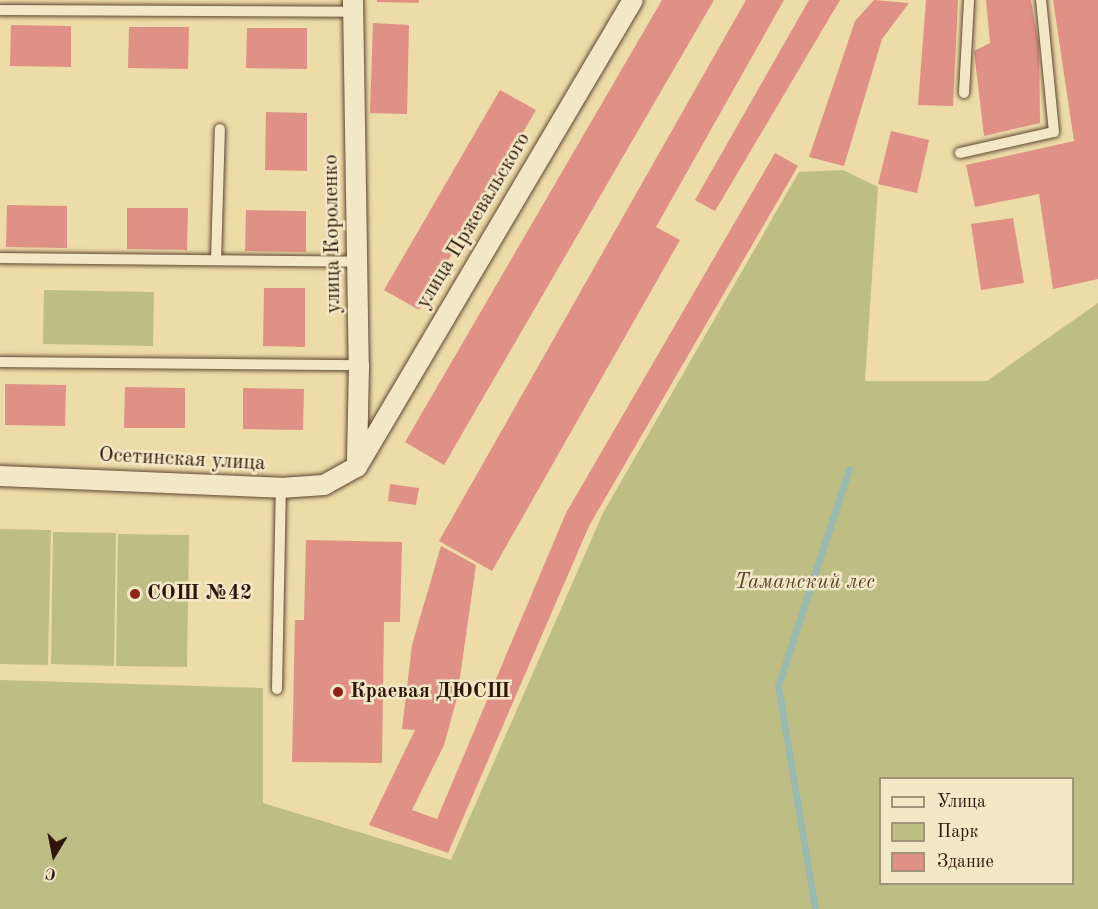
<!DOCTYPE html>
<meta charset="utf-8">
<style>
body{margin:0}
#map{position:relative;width:1098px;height:909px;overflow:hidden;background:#eddba8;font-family:"Old Standard TT",serif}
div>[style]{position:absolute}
.green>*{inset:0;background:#bebe84}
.stream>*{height:7px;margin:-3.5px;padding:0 3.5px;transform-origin:3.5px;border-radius:3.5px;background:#9abaaf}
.building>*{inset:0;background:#de9184}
.roads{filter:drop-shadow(0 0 2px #5e4632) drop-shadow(0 0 2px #5e4632)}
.service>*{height:10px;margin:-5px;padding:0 5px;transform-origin:5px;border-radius:5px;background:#f3e8c6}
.minor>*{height:20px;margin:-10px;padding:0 10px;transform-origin:10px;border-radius:10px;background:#f3e8c6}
.dots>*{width:16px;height:16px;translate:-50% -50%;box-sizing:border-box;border:3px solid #f3e8c6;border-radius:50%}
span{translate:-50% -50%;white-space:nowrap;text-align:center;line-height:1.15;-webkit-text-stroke:5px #f3e8c6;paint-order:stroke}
.street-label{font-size:21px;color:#2e140a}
.park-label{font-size:21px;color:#59472f;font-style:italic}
.poi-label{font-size:21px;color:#2e140a;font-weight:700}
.left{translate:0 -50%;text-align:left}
.legend{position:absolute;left:879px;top:777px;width:195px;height:108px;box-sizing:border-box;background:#f3e8c6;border:2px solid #a4937b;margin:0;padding:8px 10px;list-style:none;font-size:18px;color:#2e140a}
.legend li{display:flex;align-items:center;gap:12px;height:30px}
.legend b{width:30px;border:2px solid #a4937b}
.north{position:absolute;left:24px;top:825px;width:60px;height:60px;-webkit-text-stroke:4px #f3e8c6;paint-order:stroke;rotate:190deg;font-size:16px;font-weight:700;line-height:24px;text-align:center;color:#2e140a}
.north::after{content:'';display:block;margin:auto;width:21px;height:27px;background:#2e140a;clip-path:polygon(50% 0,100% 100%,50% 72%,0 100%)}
</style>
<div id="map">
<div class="green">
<div style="clip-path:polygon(evenodd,843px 170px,878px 187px,865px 381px,987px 381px,1098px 303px,1098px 909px,0 909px,0 680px,263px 688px,263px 803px,451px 860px,603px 513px,799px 172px,843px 170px,880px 778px,1072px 778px,1072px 884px,880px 884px,880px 778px)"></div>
<div style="clip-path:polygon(44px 290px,154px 292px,153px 346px,43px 344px)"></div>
<div style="clip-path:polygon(0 529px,51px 530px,48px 665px,0 664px)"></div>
<div style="clip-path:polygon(53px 532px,116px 533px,114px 666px,51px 664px)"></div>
<div style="clip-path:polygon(118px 534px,189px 535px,187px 667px,116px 666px)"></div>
</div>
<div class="stream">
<div style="left:815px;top:909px;width:226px;rotate:-99.4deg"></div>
<div style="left:778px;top:686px;width:228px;rotate:-71.9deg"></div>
</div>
<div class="building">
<div style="clip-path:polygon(377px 0,419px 0,418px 3px,377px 2px)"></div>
<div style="clip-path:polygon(662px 0,714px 0,444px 465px,405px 442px)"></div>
<div style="clip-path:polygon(746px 0,784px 0,656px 227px,680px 240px,492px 571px,439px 541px)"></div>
<div style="clip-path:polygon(809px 0,840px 0,715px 211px,695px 200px)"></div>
<div style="clip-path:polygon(874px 0,909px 3px,882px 39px,844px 166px,809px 157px,855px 21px)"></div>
<div style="clip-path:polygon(926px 0,958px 0,953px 106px,918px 105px)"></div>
<div style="clip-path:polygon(986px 0,1031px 0,1039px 44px,1040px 123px,984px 136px,974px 51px,990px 43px)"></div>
<div style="clip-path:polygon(1053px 0,1098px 0,1098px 279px,1053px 289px,1039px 194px,975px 207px,966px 165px,1074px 141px)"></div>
<div style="clip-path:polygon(373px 23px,409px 25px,407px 114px,370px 113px)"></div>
<div style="clip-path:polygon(11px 25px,71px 26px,71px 67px,10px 66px)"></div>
<div style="clip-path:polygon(129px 27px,189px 27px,188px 69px,128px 68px)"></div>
<div style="clip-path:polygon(247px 28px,307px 28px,307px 69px,246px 68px)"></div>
<div style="clip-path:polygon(500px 90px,536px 110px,419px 310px,384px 290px)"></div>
<div style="clip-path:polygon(266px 112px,307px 113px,307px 171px,265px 170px)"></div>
<div style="clip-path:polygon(891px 131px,929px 140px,917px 193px,878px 184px)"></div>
<div style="clip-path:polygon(775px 153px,798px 166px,589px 526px,448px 853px,369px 825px,415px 730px,402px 729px,412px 645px,441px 546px,476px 565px,457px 698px,444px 745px,412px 810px,437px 819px,566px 513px)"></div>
<div style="clip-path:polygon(7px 205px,67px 206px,67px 248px,6px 247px)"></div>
<div style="clip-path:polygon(127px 208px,188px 208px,187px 250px,127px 249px)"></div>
<div style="clip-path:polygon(246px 210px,306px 211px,306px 252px,245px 251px)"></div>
<div style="clip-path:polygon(1013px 218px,1024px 283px,981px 290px,971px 224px)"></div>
<div style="clip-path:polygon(264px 288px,305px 288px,305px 347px,263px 346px)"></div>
<div style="clip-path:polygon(5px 384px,66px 385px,65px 426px,5px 425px)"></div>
<div style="clip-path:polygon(125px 387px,185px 388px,185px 428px,124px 428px)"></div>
<div style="clip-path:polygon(243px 388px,304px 389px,303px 430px,243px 429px)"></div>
<div style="clip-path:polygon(390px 484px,419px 488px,416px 505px,388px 501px)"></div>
<div style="clip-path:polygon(306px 540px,402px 542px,400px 622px,384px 622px,382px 763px,292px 762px,295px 620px,304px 620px)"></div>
</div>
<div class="roads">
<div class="service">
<div style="left:0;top:10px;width:353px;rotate:0.3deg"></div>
<div style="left:964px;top:93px;width:93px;rotate:-86.9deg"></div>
<div style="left:960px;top:153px;width:96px;rotate:-12.6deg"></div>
<div style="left:1054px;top:132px;width:133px;rotate:-95.6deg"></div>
<div style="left:0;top:258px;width:357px;rotate:0.6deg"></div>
<div style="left:216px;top:260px;width:131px;rotate:-88.3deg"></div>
<div style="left:0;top:362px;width:359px;rotate:0.5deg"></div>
<div style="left:277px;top:689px;width:201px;rotate:-88.9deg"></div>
</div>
<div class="minor">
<div style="left:353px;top:0;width:365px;rotate:89.1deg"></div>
<div style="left:359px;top:365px;width:99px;rotate:91.2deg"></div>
<div style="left:357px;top:467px;width:542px;rotate:-59.42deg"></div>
<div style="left:0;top:476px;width:281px;rotate:2.4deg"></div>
<div style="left:281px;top:488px;width:43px;rotate:-4deg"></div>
<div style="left:324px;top:485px;width:38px;rotate:-29deg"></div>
</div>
</div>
<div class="dots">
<div style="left:135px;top:594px;background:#8f2418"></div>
<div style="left:338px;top:692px;background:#8f2418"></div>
</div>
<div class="street-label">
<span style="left:474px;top:221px;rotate:-59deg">улица Пржевальского</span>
<span style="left:333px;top:234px;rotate:-91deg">улица Короленко</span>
<span style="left:182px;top:460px;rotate:3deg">Осетинская улица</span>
</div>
<div class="park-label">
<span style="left:805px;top:583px">Таманский лес</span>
</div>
<div class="poi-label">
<span class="left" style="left:147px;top:594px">СОШ №42</span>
<span class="left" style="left:350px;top:692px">Краевая ДЮСШ</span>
</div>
<ul class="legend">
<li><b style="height:8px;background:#f3e8c6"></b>Улица</li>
<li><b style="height:16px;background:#bebe84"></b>Парк</li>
<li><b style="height:16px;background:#de9184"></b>Здание</li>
</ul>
<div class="north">С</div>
</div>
